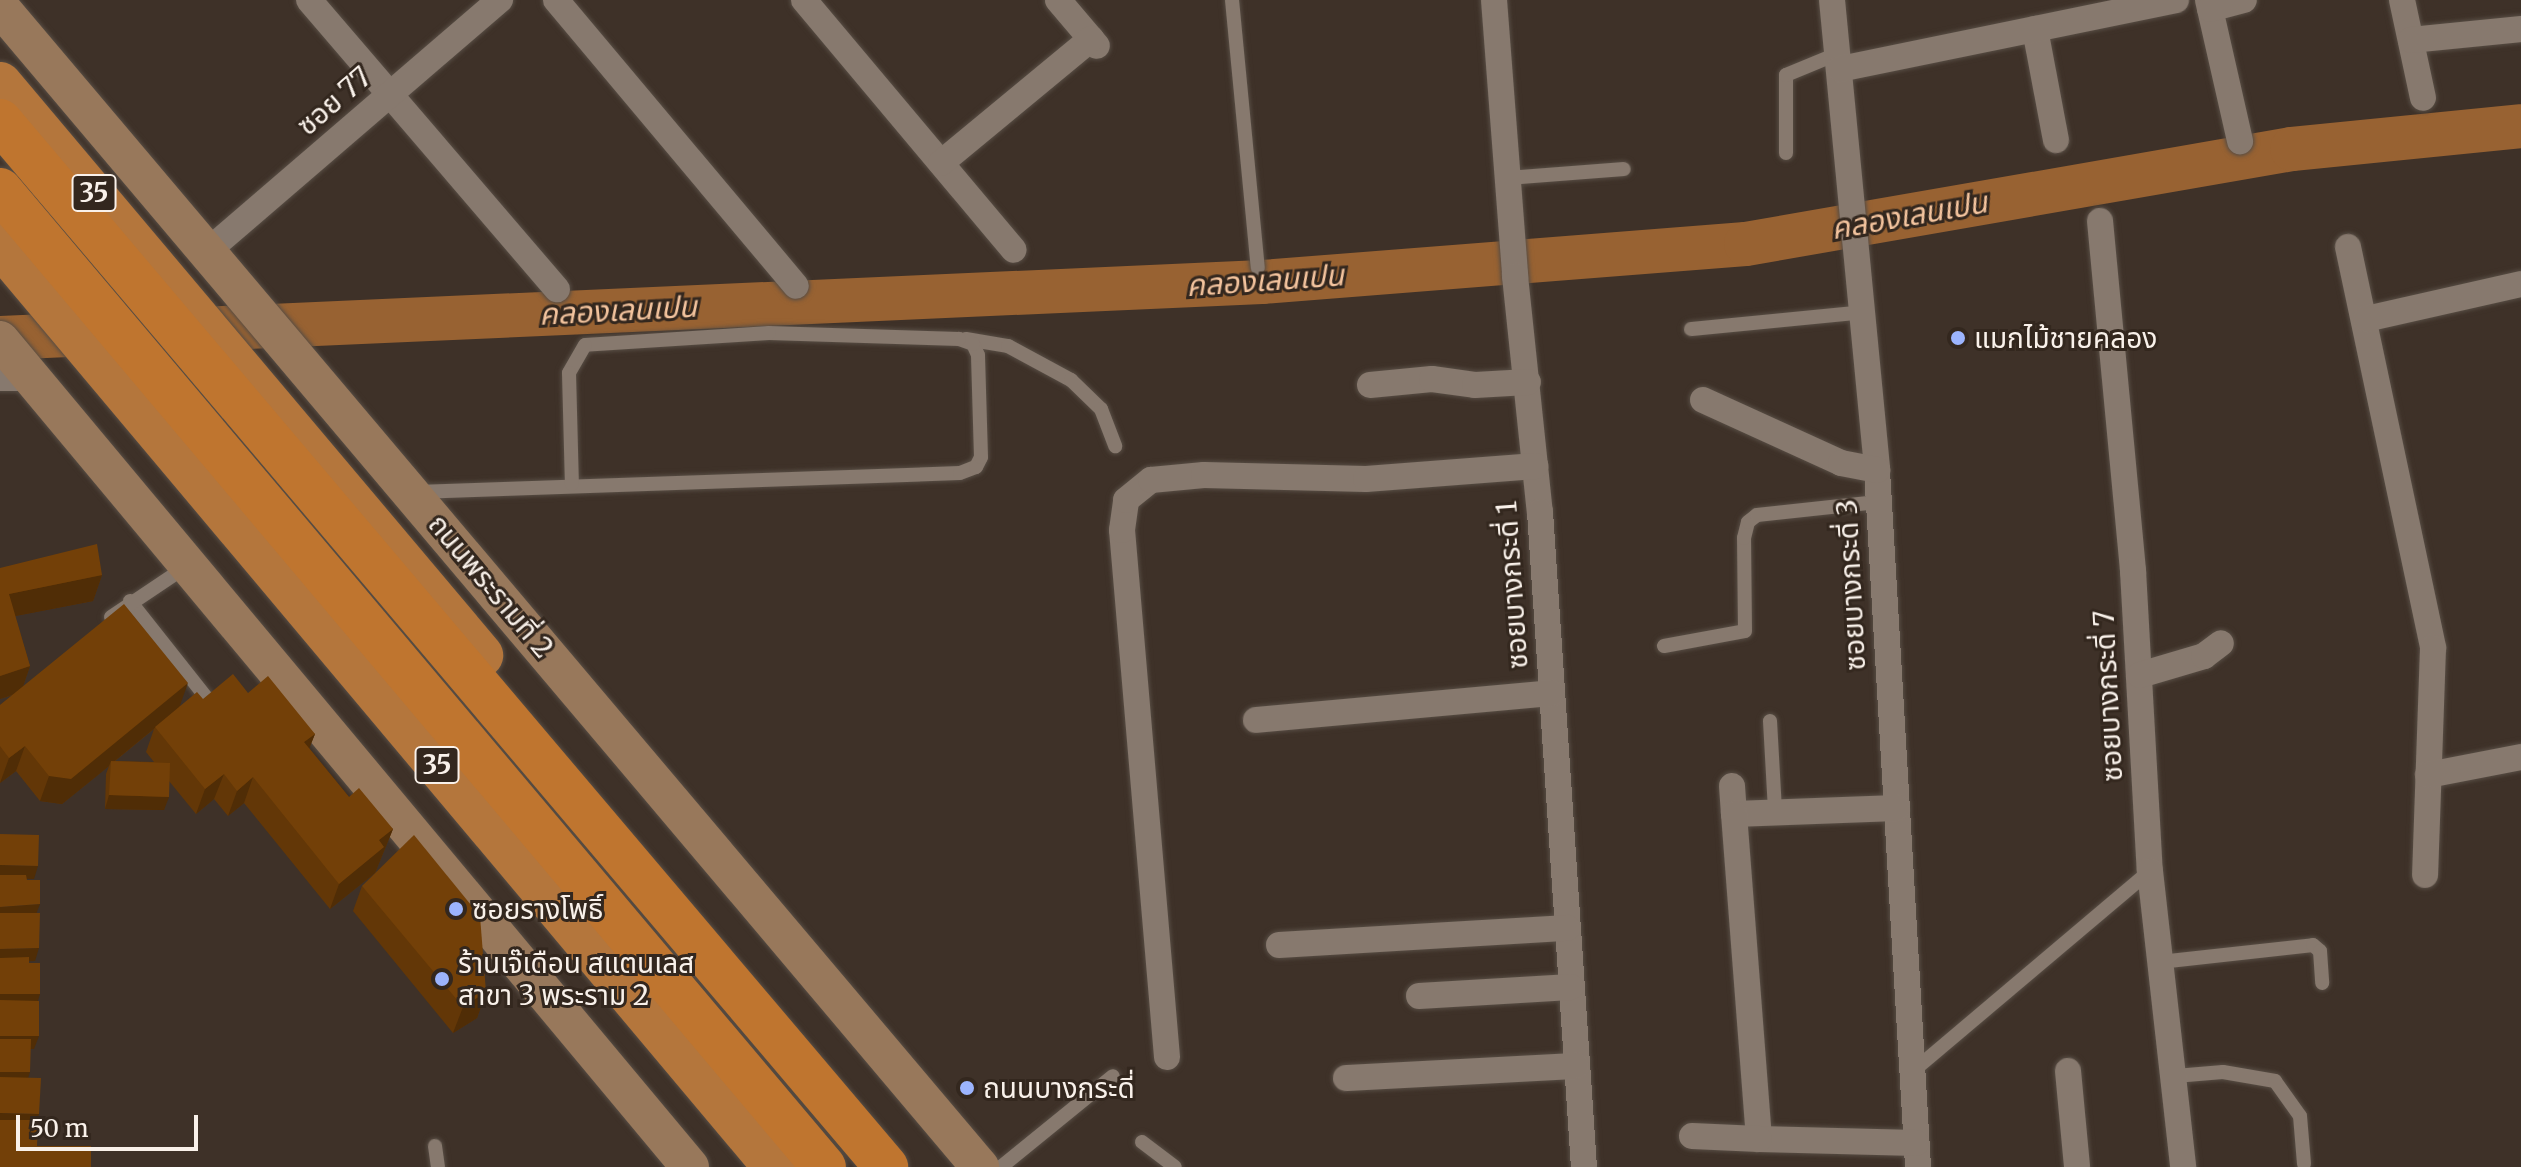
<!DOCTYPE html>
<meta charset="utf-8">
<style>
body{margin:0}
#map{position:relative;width:2521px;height:1167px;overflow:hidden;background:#3e3128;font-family:Merriweather,"Noto Sans Thai",serif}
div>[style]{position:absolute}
.river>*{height:44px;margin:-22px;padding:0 22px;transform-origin:22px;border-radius:22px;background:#986232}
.roads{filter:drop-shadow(0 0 2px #574d44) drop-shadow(0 0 2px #574d44)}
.service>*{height:14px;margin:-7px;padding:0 7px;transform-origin:7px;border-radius:7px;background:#87796e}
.minor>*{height:26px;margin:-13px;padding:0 13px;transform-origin:13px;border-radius:13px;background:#87796e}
.secondary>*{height:38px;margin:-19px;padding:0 19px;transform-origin:19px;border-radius:19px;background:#98785b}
.trunk>*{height:44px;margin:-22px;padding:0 22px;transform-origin:22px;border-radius:22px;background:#b4763c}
.motorway>*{height:44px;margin:-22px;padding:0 22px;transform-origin:22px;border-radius:22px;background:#bf752f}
.wall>*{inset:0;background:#633707}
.shaded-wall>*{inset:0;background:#502d06}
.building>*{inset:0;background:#734008}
.dots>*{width:22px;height:22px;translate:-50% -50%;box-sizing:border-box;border:4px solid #33271e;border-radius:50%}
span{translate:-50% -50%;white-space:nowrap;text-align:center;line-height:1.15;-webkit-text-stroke:6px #33271e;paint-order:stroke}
.shield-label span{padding:2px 6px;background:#33271e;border:2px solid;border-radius:6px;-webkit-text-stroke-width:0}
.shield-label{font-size:26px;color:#f9f1ea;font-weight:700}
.street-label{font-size:28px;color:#f9f1ea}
.poi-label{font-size:28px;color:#f9f1ea}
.left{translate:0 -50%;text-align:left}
.water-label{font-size:30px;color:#f4c49e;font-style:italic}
.scale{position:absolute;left:16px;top:1115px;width:182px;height:36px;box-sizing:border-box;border:4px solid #f9f1ea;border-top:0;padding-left:10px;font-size:24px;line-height:28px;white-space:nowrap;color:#f9f1ea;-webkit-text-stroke:6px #33271e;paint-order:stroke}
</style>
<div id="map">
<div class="river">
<div style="left:0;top:338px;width:1263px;rotate:-2.54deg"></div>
<div style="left:1262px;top:282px;width:485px;rotate:-4.5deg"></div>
<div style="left:1746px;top:244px;width:554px;rotate:-9.87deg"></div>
<div style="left:2292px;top:149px;width:230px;rotate:-5.7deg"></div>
</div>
<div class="roads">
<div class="service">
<div style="left:1232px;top:0;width:269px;rotate:84.5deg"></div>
<div style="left:1786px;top:153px;width:78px;rotate:-90deg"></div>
<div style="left:1786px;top:75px;width:55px;rotate:-22.4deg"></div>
<div style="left:1508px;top:178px;width:116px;rotate:-4.4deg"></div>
<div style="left:1691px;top:329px;width:173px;rotate:-5.6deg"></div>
<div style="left:966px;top:339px;width:43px;rotate:9.5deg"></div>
<div style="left:1008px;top:346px;width:72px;rotate:28.4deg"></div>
<div style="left:1071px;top:380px;width:42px;rotate:44deg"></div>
<div style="left:1101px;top:409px;width:40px;rotate:69deg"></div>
<div style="left:417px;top:492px;width:543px;rotate:-2deg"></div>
<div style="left:960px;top:473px;width:17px;rotate:-21deg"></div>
<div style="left:976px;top:467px;width:11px;rotate:-63deg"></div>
<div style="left:981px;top:457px;width:102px;rotate:-91.7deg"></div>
<div style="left:978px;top:355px;width:12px;rotate:-114deg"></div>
<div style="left:973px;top:344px;width:15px;rotate:-160deg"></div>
<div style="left:959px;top:339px;width:190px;rotate:-178.2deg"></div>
<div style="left:769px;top:333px;width:184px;rotate:176.3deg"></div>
<div style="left:585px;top:345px;width:32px;rotate:120deg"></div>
<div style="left:569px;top:373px;width:111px;rotate:88.5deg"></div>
<div style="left:130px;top:601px;width:127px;rotate:51.7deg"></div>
<div style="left:111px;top:617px;width:92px;rotate:-33.9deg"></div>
<div style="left:1664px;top:646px;width:82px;rotate:-10.5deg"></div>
<div style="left:1745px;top:631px;width:93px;rotate:-90.6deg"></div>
<div style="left:1744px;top:538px;width:16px;rotate:-76deg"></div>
<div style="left:1748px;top:522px;width:11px;rotate:-38deg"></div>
<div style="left:1757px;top:515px;width:121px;rotate:-6.2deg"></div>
<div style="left:1770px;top:721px;width:89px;rotate:86.8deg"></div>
<div style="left:2160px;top:962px;width:154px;rotate:-6.3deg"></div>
<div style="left:2313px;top:945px;width:9px;rotate:41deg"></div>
<div style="left:2320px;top:951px;width:32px;rotate:86deg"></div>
<div style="left:1912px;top:1072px;width:312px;rotate:-40.2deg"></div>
<div style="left:2175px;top:1076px;width:48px;rotate:-4.8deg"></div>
<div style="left:2223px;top:1072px;width:53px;rotate:9.8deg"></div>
<div style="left:2275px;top:1081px;width:43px;rotate:54.5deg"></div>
<div style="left:2300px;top:1116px;width:48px;rotate:85.2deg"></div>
<div style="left:1142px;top:1142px;width:41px;rotate:37.1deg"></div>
<div style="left:435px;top:1146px;width:21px;rotate:82deg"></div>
<div style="left:1001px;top:1167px;width:144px;rotate:-39.1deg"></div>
</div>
<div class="minor">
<div style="left:309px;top:0;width:381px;rotate:49.4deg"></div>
<div style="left:556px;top:0;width:373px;rotate:50deg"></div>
<div style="left:804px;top:0;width:326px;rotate:50deg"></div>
<div style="left:1058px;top:0;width:60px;rotate:49.7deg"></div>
<div style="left:1494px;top:0;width:277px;rotate:85.6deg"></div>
<div style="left:1515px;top:276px;width:237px;rotate:84deg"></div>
<div style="left:1540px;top:512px;width:656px;rotate:86.16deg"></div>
<div style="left:1832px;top:0;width:472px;rotate:84.5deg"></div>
<div style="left:1877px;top:470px;width:698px;rotate:86.63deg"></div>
<div style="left:2208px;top:0;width:145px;rotate:77.2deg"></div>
<div style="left:2402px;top:0;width:100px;rotate:77.9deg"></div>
<div style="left:2210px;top:9px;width:35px;rotate:-15deg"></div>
<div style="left:2035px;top:29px;width:113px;rotate:79.3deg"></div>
<div style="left:2411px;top:40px;width:111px;rotate:-5.7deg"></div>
<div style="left:1840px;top:69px;width:343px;rotate:-11.6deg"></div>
<div style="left:941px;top:163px;width:195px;rotate:-39.6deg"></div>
<div style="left:2100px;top:221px;width:352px;rotate:84.6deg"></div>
<div style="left:2133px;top:571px;width:300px;rotate:86.8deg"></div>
<div style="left:2150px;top:871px;width:298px;rotate:83.6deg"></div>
<div style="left:2348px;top:247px;width:410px;rotate:78deg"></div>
<div style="left:2433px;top:648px;width:227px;rotate:92deg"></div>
<div style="left:209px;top:250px;width:384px;rotate:-40.7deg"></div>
<div style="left:2366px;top:319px;width:159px;rotate:-12.7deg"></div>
<div style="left:0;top:378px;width:29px"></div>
<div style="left:1370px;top:385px;width:62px;rotate:-5.5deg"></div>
<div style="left:1432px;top:379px;width:43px;rotate:7.9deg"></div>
<div style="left:1475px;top:385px;width:53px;rotate:-3.2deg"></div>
<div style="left:1703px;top:400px;width:152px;rotate:24.5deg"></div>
<div style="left:1841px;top:463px;width:37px;rotate:11deg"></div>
<div style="left:2140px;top:675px;width:67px;rotate:-16.5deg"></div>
<div style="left:2204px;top:656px;width:21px;rotate:-37deg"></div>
<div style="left:1256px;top:720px;width:297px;rotate:-5.2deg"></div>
<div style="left:2428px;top:775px;width:95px;rotate:-11deg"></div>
<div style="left:1732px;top:786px;width:28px;rotate:86deg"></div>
<div style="left:1897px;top:808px;width:163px;rotate:177.9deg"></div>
<div style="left:1734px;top:814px;width:326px;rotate:85.6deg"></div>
<div style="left:1759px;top:1139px;width:157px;rotate:1.5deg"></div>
<div style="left:1279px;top:945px;width:289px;rotate:-3.4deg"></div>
<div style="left:1419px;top:996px;width:152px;rotate:-3.4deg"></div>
<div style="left:1167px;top:1057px;width:529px;rotate:-94.88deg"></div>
<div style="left:1122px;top:530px;width:30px;rotate:-82deg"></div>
<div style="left:1126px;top:500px;width:32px;rotate:-39deg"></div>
<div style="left:1151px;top:480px;width:53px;rotate:-5.4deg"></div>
<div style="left:1204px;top:475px;width:162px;rotate:1.4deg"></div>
<div style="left:1366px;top:479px;width:170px;rotate:-4.4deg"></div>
<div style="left:2068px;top:1071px;width:96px;rotate:84.6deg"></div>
<div style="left:1346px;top:1078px;width:230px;rotate:-3deg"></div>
<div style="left:1692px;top:1136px;width:67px;rotate:2.6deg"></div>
</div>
<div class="secondary">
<div style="left:0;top:7px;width:1519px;rotate:49.81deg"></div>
<div style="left:0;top:340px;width:1077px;rotate:50.16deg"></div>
</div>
<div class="trunk">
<div style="left:0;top:84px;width:747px;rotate:49.89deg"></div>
<div style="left:0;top:244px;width:1205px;rotate:49.98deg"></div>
</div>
<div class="motorway">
<div style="left:0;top:121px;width:1371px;rotate:49.73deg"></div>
<div style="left:0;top:190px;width:1278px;rotate:49.86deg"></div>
</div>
</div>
<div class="wall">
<div style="clip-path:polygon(evenodd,0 568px,102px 575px,93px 601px,15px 616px,30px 666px,23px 686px,180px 706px,203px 699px,248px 693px,315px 734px,309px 748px,349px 797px,393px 829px,375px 873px,330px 909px,244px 803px,228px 816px,214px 799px,196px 814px,169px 781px,164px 810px,105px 809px,106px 774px,109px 766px,62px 804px,40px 801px,16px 771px,0 783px,0 705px,13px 695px,0 699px,0 568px,154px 729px,146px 752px,154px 762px,115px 761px,154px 729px)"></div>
<div style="clip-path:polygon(362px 886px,486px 992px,477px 1018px,453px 1033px,353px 911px)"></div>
</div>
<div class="shaded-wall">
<div style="clip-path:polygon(102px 575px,93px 601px,0 619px,9px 594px)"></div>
<div style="clip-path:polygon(30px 666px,21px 692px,0 699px,0 676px)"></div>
<div style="clip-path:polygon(188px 683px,179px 708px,111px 764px,111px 761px,109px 766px,62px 804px,40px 801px,49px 776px)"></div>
<div style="clip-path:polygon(315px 734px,305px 759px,304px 742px)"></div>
<div style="clip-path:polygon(25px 746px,16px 771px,0 783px,9px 758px)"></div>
<div style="clip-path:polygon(224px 774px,214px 799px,196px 814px,205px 789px)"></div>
<div style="clip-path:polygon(253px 777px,244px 803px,228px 816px,237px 791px)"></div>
<div style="clip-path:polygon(109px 795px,169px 797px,164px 810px,105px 809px)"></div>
<div style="clip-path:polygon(393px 829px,375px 873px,330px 909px,339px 884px,379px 840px)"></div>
<div style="clip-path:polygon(0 865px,38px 866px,34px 879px,0 878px)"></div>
<div style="clip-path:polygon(40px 904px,35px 917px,0 920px,0 907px)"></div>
<div style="clip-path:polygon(39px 948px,35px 961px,0 962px,0 949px)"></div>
<div style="clip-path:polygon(486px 992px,477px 1018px,453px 1033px,463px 1007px)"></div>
<div style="clip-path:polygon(0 994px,40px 994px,36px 1007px,0 1007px)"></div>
<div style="clip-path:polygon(0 1036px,39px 1036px,34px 1049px,0 1049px)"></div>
<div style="clip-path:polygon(0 1072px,30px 1072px,26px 1085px,0 1085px)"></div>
<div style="clip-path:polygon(0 1113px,39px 1114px,35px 1127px,0 1126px)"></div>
</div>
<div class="building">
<div style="clip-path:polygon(97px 544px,102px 575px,9px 594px,30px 666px,0 676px,0 568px)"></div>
<div style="clip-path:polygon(124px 604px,188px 683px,71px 779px,49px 776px,25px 746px,9px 758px,0 746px,0 705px)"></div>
<div style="clip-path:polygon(233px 674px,248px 693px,268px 676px,315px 734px,304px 742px,349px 797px,359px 788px,393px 829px,379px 840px,384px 847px,339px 884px,253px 777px,237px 791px,224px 774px,205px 789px,155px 727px,197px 692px,203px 699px)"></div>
<div style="clip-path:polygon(111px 761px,170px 763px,169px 797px,109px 795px)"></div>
<div style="clip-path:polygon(0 834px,39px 835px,38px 866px,0 865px)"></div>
<div style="clip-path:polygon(414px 835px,480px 916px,486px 992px,463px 1007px,362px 886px)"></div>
<div style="clip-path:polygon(0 875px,26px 875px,27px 880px,40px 880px,40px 904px,0 907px)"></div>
<div style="clip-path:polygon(0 913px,40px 913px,39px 948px,0 949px)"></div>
<div style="clip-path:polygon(29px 957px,29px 963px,40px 963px,40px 994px,0 994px,0 958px)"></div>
<div style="clip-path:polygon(0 1000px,39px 1001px,39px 1036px,0 1036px)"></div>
<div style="clip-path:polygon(0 1039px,31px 1039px,30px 1072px,0 1072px)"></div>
<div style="clip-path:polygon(0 1077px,41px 1078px,39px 1114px,0 1113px)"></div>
<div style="clip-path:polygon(0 1120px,38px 1120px,37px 1146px,0 1146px)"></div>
<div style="clip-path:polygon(0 1146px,91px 1146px,91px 1167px,108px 1167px,0 1167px)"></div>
</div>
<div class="dots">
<div style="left:1958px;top:338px;background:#9cb4fd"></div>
<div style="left:456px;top:909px;background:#9cb4fd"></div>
<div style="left:442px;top:979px;background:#9cb4fd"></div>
<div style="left:967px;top:1088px;background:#9cb4fd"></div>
</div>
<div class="shield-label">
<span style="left:94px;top:193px">35</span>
<span style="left:437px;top:765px">35</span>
</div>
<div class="street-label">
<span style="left:334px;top:101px;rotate:-41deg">ซอย 77</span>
<span style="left:1512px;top:585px;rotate:-94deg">ซอยบางกระดี่ 1</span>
<span style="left:1851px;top:585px;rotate:-93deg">ซอยบางกระดี่ 3</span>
<span style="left:491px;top:586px;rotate:50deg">ถนนพระรามที่ 2</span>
<span style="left:2108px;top:696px;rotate:-93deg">ซอยบางกระดี่ 7</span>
</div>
<div class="poi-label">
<span class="left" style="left:1974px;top:338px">แมกไม้ชายคลอง</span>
<span class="left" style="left:472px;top:909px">ซอยรางโพธิ์</span>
<span class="left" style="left:458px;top:979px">ร้านเจ๊เดือน สแตนเลส<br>สาขา 3 พระราม 2</span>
<span class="left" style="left:983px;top:1088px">ถนนบางกระดี่</span>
</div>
<div class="water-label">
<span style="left:1909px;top:215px;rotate:-10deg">คลองเลนเปน</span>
<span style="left:1265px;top:280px;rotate:-4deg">คลองเลนเปน</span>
<span style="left:618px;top:310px;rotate:-3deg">คลองเลนเปน</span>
</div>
<div class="scale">50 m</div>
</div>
